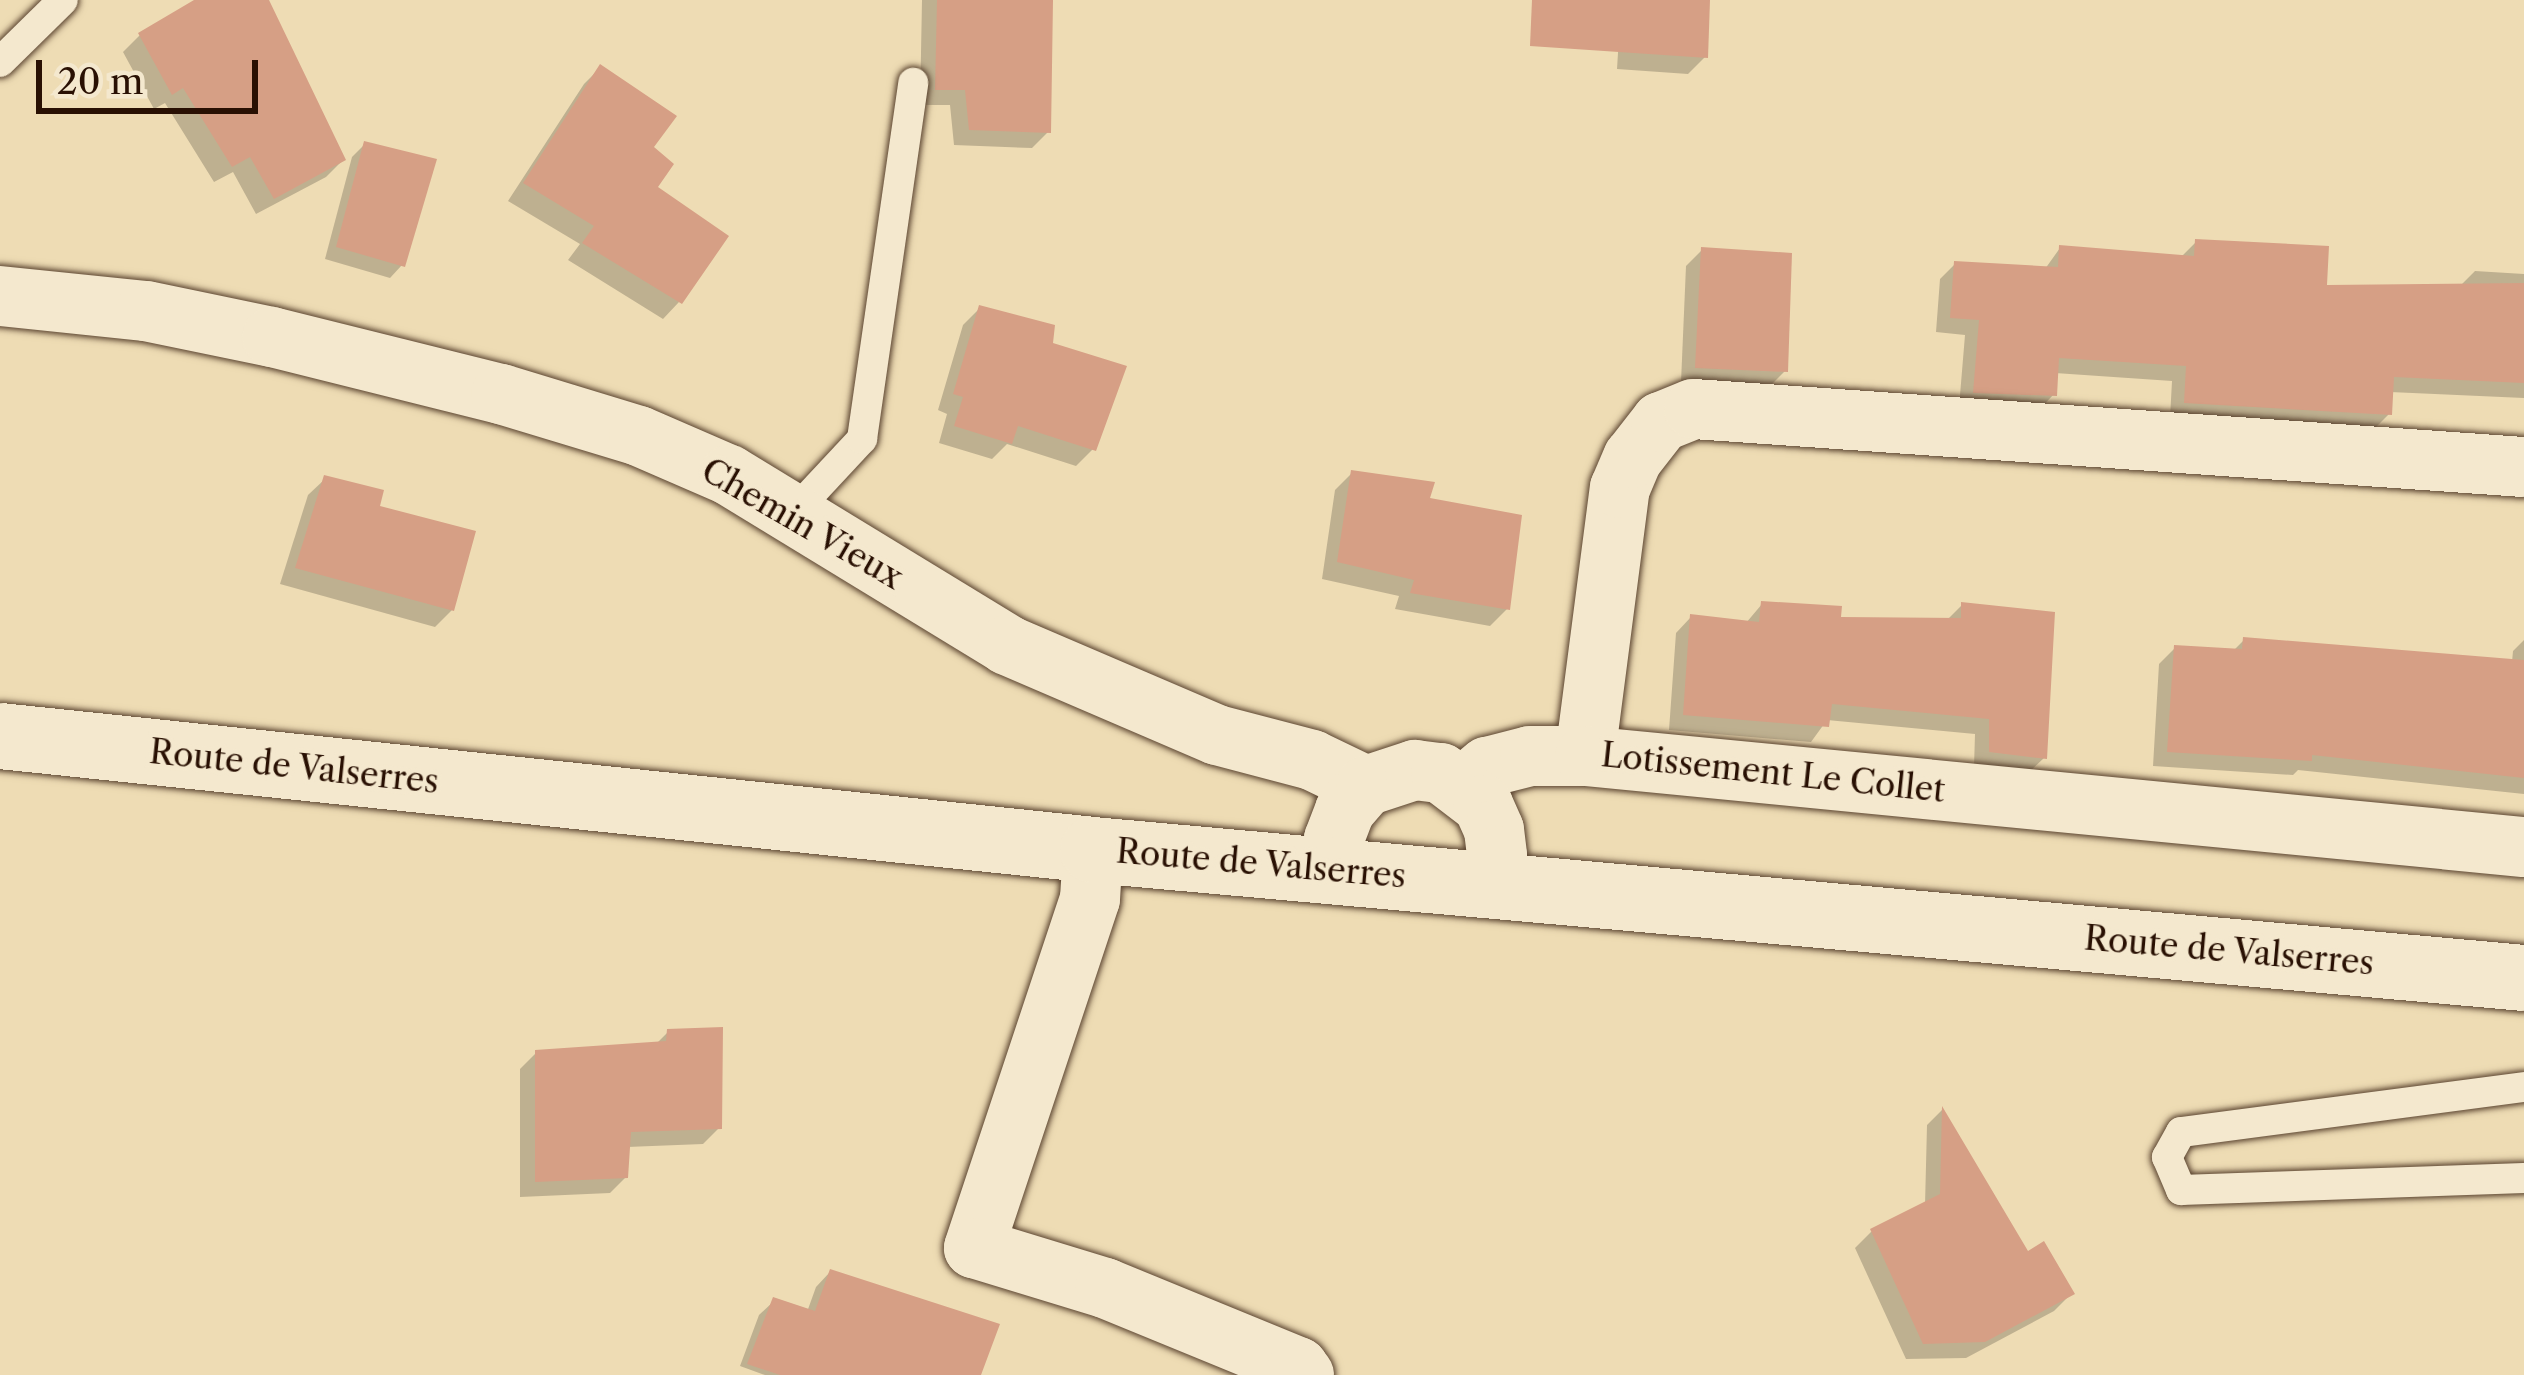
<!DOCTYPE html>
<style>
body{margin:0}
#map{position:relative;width:2524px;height:1375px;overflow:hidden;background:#eedcb4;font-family:"Libre Caslon Text",serif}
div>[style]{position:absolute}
.shadow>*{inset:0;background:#0003}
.building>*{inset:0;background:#d69f85}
.roads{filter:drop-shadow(0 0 3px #5a432f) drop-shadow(0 0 3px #5a432f)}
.service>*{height:30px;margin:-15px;padding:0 15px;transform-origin:15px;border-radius:15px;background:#f4e8ce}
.minor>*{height:60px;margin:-30px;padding:0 30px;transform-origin:30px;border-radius:30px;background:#f4e8ce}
.tertiary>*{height:66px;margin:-33px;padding:0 33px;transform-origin:33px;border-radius:33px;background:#f4e8ce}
span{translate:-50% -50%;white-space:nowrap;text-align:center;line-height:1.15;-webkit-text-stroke:9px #f4e8ce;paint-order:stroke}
.street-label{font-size:33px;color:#291003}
.scale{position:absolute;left:36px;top:60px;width:222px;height:54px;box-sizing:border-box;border:6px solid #291003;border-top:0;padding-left:15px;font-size:36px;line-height:42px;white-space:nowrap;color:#291003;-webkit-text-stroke:9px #f4e8ce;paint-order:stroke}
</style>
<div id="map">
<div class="shadow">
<div style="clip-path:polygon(200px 0,266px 0,343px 160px,326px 177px,256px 214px,233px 172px,214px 182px,165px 103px,154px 109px,123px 52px,140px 35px)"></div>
<div style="clip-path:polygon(922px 0,1050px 0,1048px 132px,1032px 148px,954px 145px,950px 105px,920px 105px)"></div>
<div style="clip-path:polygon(1556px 0,1707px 0,1705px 57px,1688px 74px,1617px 69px,1620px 20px)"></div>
<div style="clip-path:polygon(600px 68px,649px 147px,679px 302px,663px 319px,568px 260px,580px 244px,508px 201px,584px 84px)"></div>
<div style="clip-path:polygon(365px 144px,402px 265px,390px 278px,325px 259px,352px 157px)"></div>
<div style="clip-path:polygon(2196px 242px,2324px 288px,2460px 286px,2475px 271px,2524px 274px,2524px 398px,2390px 392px,2389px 414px,2374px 429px,2170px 418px,2172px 381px,2055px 373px,2054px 394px,2039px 410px,1959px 407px,1965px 335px,1936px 332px,1940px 279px,1955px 264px,2045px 269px,2060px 248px,2180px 258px)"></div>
<div style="clip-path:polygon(1702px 250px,1785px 371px,1769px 387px,1681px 382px,1686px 266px)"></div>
<div style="clip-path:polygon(980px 308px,1050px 345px,1093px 449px,1076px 466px,1007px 444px,992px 459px,939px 443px,947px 414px,938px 410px,963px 325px)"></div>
<div style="clip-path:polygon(1352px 473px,1427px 501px,1507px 609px,1490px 626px,1395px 609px,1399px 596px,1322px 579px,1335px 490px)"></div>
<div style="clip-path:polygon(325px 479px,376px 508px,452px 610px,435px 627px,280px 584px,308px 495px)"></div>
<div style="clip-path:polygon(1762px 604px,1838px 620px,1946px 621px,1962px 605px,2044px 758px,2028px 773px,1974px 767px,1975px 734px,1827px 720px,1811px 742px,1669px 730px,1676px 633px,1691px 617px,1746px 623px)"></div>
<div style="clip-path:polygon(2244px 640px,2512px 662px,2513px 651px,2524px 640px,2524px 794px,2298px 770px,2293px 775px,2153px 766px,2159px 664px,2175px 648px,2233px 651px)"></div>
<div style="clip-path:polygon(668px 1032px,719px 1128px,703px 1144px,627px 1147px,626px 1177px,610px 1193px,520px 1197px,520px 1069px,536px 1053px,656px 1044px)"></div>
<div style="clip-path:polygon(1942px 1110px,2027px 1256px,2071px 1294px,2054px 1311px,1966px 1358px,1906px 1359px,1855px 1248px,1871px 1232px,1925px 1205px,1927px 1125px)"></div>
<div style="clip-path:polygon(830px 1272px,977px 1375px,765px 1375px,740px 1366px,759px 1315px,774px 1301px,807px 1312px,816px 1287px)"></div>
</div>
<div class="building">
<div style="clip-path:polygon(194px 0,269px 0,346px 160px,274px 199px,250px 157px,232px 167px,183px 88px,172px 95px,138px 33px)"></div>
<div style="clip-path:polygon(937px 0,1053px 0,1051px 133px,969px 130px,965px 90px,935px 90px)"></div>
<div style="clip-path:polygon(1532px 0,1710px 0,1708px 58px,1530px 46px)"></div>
<div style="clip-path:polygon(600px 64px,677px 116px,654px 147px,674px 164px,658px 187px,729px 236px,682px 304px,582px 243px,594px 226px,523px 183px)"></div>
<div style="clip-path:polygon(364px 141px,437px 159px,405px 267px,336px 247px)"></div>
<div style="clip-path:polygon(2195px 239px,2329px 246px,2327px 285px,2524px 283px,2524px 383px,2394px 377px,2392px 415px,2184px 403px,2186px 366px,2059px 358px,2057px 396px,1973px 393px,1979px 320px,1950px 318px,1954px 261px,2058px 267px,2059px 245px,2194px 256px)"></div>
<div style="clip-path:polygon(1701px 247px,1792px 253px,1788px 372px,1695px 368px)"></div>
<div style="clip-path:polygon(979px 305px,1055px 325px,1053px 343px,1127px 366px,1096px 451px,1018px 426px,1012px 444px,954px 426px,963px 397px,953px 394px)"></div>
<div style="clip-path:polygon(1351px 470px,1435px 482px,1430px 498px,1522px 515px,1510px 610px,1410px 593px,1414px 580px,1337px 562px)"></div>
<div style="clip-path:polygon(324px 475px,384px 490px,380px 506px,476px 531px,454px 611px,295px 568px)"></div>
<div style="clip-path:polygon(1761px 601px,1842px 606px,1841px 617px,1961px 618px,1961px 602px,2055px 612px,2047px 759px,1989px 752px,1989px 719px,1832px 704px,1829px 727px,1683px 715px,1690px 614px,1759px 622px)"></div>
<div style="clip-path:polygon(2243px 637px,2524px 660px,2524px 778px,2312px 755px,2312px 761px,2167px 752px,2174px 645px,2242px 649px)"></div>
<div style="clip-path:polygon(723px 1027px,722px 1129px,631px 1132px,628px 1178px,535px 1182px,535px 1050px,666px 1041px,667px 1029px)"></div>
<div style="clip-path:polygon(1942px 1106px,2028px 1251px,2044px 1241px,2075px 1294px,1985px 1342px,1923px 1344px,1870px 1229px,1940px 1194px)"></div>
<div style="clip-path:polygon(830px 1269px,1000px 1324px,981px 1375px,780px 1375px,747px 1364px,773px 1297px,815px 1311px)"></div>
</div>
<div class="roads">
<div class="service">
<div style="left:0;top:62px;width:88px;rotate:-44.5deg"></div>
<div style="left:794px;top:512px;width:100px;rotate:-47deg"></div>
<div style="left:862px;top:439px;width:360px;rotate:-81.8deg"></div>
<div style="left:2524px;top:1087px;width:346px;rotate:172.5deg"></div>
<div style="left:2181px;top:1132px;width:29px;rotate:119deg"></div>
<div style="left:2167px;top:1157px;width:36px;rotate:67deg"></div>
<div style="left:2181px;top:1190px;width:343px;rotate:-2deg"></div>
</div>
<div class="minor">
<div style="left:0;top:296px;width:147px;rotate:5.9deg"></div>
<div style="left:146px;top:311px;width:129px;rotate:11.7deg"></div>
<div style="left:272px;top:337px;width:236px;rotate:14deg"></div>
<div style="left:501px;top:394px;width:144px;rotate:16.9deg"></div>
<div style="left:639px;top:436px;width:98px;rotate:23.4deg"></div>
<div style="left:729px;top:475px;width:326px;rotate:31.4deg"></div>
<div style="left:1007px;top:645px;width:228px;rotate:23.2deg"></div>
<div style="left:1217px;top:735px;width:98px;rotate:14.7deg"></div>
<div style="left:1312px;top:760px;width:60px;rotate:25.7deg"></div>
<div style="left:1585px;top:756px;width:270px;rotate:-82.6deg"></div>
<div style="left:1620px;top:488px;width:33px;rotate:-67deg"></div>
<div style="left:1633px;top:458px;width:46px;rotate:-52.1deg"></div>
<div style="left:1661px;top:422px;width:35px;rotate:-22deg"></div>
<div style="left:1694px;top:409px;width:832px;rotate:4deg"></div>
<div style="left:1464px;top:786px;width:30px;rotate:-40deg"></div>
<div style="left:1487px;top:767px;width:44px;rotate:-14.3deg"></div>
<div style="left:1530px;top:756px;width:55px"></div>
<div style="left:1585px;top:756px;width:943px;rotate:5.54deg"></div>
<div style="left:1093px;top:850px;width:49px;rotate:93.5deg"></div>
<div style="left:1090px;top:899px;width:368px;rotate:108.4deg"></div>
<div style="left:974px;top:1248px;width:137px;rotate:17deg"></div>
<div style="left:1105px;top:1288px;width:209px;rotate:22.3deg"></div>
<div style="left:1298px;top:1367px;width:10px;rotate:53deg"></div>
<div style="left:1335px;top:870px;width:31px;rotate:-92deg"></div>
<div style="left:1334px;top:839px;width:31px;rotate:-69deg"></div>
<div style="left:1345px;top:810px;width:32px;rotate:-49deg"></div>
<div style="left:1366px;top:786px;width:52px;rotate:-18.1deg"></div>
<div style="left:1415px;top:770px;width:26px;rotate:7deg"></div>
<div style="left:1441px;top:773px;width:53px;rotate:37.3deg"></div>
<div style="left:1483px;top:805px;width:27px;rotate:66deg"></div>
<div style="left:1494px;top:830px;width:26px;rotate:83deg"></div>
<div style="left:1497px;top:856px;width:30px;rotate:99deg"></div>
</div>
<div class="tertiary">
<div style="left:0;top:736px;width:1099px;rotate:5.95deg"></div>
<div style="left:1093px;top:850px;width:1437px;rotate:5.11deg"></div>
</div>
</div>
<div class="street-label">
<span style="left:802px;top:524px;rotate:30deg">Chemin Vieux</span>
<span style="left:294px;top:767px;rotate:6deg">Route de Valserres</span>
<span style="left:1773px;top:773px;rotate:6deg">Lotissement Le Collet</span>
<span style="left:1261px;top:864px;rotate:5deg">Route de Valserres</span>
<span style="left:2229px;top:951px;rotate:5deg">Route de Valserres</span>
</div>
<div class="scale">20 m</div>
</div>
